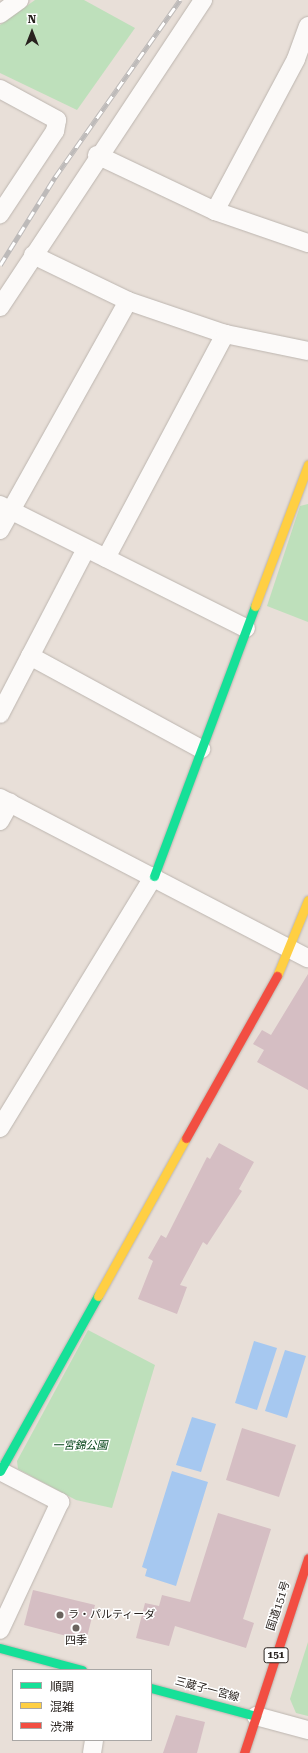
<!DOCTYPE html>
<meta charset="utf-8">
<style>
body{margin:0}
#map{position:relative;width:308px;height:1753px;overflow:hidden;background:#e8dfd8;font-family:"Roboto Serif","Noto Sans JP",serif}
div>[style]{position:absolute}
.green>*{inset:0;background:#bee0bb}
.water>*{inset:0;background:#a6c8f0}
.building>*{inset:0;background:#d5bec3}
.roads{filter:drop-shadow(0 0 1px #bcb5af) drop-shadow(0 0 1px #bcb5af)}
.street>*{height:18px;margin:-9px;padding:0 9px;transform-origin:9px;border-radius:9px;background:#fcfaf9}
.fast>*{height:9px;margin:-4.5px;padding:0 4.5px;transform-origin:4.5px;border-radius:4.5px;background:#16e098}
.slow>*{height:9px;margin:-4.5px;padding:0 4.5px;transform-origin:4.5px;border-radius:4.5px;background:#ffcf43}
.jam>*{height:9px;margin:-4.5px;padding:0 4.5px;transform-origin:4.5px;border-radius:4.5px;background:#f24e42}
.rail>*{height:4.5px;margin-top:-2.25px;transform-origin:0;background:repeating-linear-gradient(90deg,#fff 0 9px,#bdbab9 0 18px);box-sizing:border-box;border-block:1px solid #bdbab9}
.dots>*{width:11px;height:11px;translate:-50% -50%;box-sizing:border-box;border:2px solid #fff;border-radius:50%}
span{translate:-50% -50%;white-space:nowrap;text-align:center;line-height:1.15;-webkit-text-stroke:3px #fff;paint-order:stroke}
.shield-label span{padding:1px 3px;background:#fff;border:1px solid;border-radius:3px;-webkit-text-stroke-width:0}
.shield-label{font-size:10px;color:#28221e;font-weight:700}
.park-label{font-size:11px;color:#004114;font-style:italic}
.street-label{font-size:11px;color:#28221e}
.poi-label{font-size:11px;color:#28221e}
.left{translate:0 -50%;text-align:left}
.legend{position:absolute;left:12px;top:1669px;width:140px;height:72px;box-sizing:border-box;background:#fff;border:1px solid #a9a7a5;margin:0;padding:5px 7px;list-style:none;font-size:12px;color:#28221e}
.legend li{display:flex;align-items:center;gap:8px;height:20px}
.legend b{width:20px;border:1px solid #a9a7a5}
.north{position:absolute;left:12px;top:12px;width:40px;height:40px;-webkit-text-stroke:3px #fff;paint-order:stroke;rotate:0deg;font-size:11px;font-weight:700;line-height:16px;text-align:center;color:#28221e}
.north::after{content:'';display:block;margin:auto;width:14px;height:18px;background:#28221e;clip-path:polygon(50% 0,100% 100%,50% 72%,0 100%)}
</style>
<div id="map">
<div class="green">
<div style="clip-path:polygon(35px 0,84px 0,135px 28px,77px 110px,0 73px,0 25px)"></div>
<div style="clip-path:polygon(308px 504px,308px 622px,267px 606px,300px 506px)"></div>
<div style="clip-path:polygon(88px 1330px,155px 1365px,112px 1508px,76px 1500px,18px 1469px,17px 1461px)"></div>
<div style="clip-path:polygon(308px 1642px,308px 1716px,296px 1713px,290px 1699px)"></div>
</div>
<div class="water">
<div style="clip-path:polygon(254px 1341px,277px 1348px,257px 1410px,235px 1403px)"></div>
<div style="clip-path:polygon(285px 1350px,306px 1356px,287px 1418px,265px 1411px)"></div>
<div style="clip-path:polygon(192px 1417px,216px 1424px,201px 1472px,176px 1465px)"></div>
<div style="clip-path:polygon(172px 1471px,208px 1482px,176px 1586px,145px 1576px,147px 1569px,142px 1567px)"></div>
</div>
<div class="building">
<div style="clip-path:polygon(308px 974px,308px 1090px,257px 1062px,264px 1050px,253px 1044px,262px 1030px,271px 1035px)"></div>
<div style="clip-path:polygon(219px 1143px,254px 1162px,239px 1189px,242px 1191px,207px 1245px,203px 1242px,180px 1285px,187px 1287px,177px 1314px,138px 1299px,153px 1261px,148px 1258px,161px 1235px,166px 1238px,207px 1157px,210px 1159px)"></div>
<div style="clip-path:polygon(242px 1428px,296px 1445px,279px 1497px,226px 1480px)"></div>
<div style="clip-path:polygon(218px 1513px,271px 1529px,243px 1619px,254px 1623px,246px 1648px,175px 1626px,169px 1646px,136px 1638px,145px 1603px,159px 1606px,162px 1595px,190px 1602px)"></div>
<div style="clip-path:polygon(33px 1590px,95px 1605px,86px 1641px,24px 1625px)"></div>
<div style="clip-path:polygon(176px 1715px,205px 1722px,197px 1753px,163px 1753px)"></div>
</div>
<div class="roads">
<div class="street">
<div style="left:0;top:14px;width:24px;rotate:-36deg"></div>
<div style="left:0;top:89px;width:65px;rotate:28.5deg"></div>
<div style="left:57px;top:120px;width:11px;rotate:100deg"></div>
<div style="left:55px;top:131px;width:100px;rotate:123.5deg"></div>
<div style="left:97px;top:155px;width:131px;rotate:25.4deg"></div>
<div style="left:215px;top:211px;width:98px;rotate:19deg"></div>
<div style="left:215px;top:211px;width:172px;rotate:-61.9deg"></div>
<div style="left:296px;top:59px;width:35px;rotate:-70deg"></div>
<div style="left:33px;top:255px;width:106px;rotate:25.8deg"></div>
<div style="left:128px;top:301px;width:102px;rotate:18.8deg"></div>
<div style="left:0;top:307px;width:368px;rotate:-56.5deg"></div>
<div style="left:0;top:505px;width:275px;rotate:26.6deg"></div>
<div style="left:0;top:530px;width:262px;rotate:-60.8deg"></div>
<div style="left:106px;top:558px;width:254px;rotate:-62deg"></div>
<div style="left:225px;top:334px;width:85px;rotate:11.6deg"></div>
<div style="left:30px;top:656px;width:195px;rotate:28.5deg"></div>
<div style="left:0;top:714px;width:186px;rotate:-62.5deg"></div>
<div style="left:0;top:798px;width:347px;rotate:27.5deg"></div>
<div style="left:0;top:821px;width:21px;rotate:-61deg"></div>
<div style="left:0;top:1128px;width:295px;rotate:-58.6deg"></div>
<div style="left:0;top:1471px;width:68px;rotate:27.3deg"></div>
<div style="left:60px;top:1502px;width:141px;rotate:115.1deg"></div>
<div style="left:256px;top:1716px;width:54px;rotate:15.1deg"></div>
<div style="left:92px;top:1753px;width:13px;rotate:-81deg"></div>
</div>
<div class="fast">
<div style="left:154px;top:876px;width:288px;rotate:-69.5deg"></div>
<div style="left:0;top:1471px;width:201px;rotate:-60.8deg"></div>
<div style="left:0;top:1648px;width:85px;rotate:15deg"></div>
<div style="left:151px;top:1688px;width:109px;rotate:14.9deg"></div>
</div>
<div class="slow">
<div style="left:255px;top:606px;width:151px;rotate:-69.4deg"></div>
<div style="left:277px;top:976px;width:82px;rotate:-67.8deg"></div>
<div style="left:98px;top:1296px;width:181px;rotate:-60.9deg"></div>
</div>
<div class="jam">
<div style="left:186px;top:1138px;width:186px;rotate:-60.7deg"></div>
<div style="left:244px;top:1753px;width:205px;rotate:-71.8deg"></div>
</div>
</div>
<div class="rail">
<div style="left:0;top:265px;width:104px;rotate:-58deg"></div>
<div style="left:55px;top:177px;width:217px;rotate:-54.8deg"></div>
</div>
<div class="dots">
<div style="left:60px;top:1615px;background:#6b645f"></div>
<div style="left:76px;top:1628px;background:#6b645f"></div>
</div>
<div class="shield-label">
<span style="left:276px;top:1655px">151</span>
</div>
<div class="park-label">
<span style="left:80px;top:1446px">一宮錦公園</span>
</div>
<div class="street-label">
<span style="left:279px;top:1606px;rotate:-72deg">国道151号</span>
<span style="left:207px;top:1690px;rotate:15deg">三蔵子一宮線</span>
</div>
<div class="poi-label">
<span class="left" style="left:68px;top:1615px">ラ・パルティーダ</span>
<span style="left:76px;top:1641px">四季</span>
</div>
<ul class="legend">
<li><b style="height:5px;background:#16e098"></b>順調</li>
<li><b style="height:5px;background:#ffcf43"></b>混雑</li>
<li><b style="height:5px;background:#f24e42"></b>渋滞</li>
</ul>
<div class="north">N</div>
</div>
